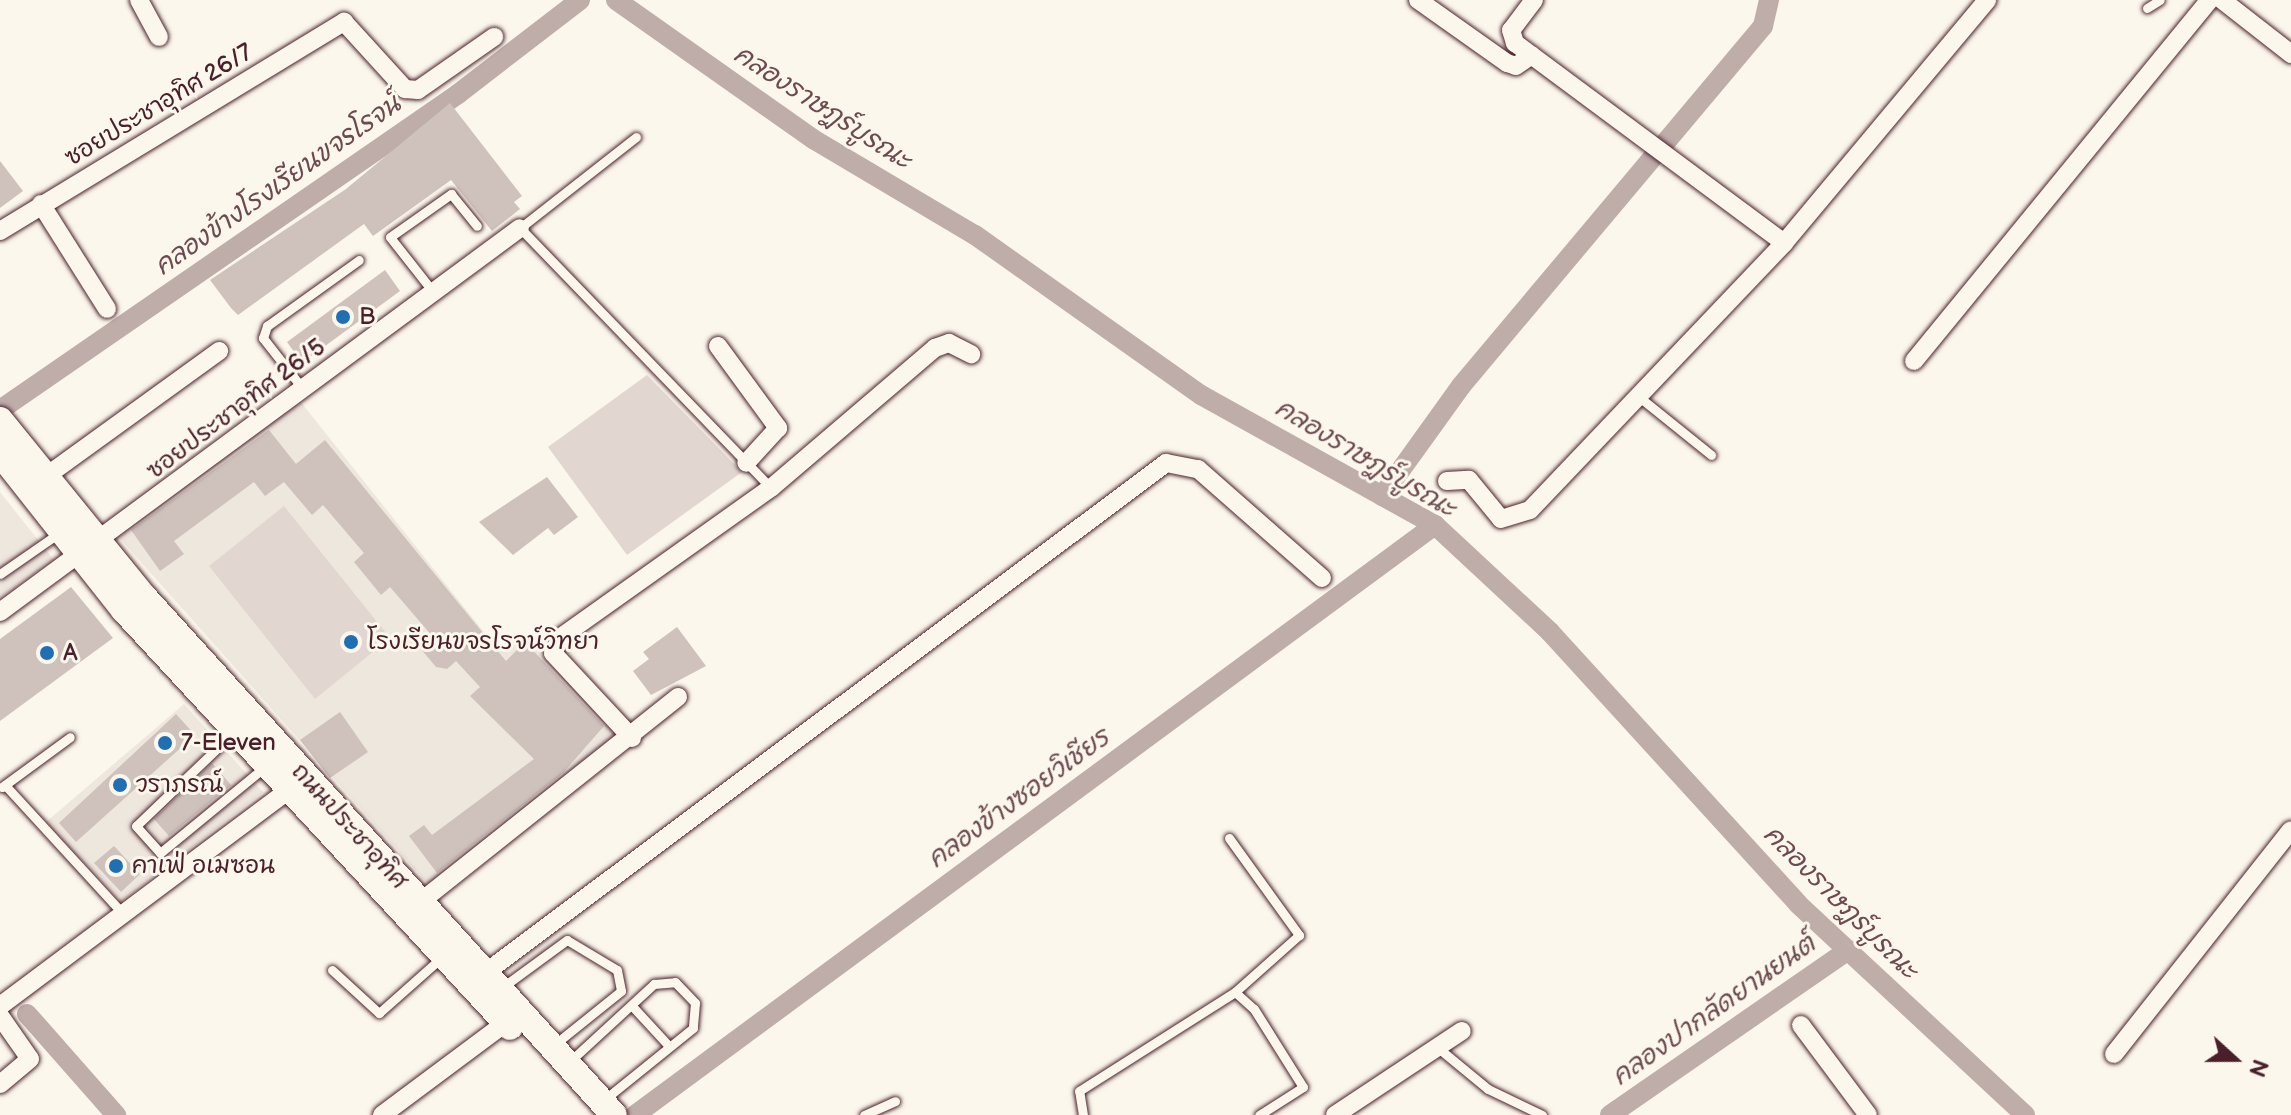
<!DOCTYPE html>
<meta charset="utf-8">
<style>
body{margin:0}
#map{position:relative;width:2291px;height:1115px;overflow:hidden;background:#fbf7ec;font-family:"Balsamiq Sans","Playpen Sans Thai",sans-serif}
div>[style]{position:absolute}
.built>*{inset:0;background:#eee7de}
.green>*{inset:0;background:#e2d7d0}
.canal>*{height:20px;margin:-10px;padding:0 10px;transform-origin:10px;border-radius:10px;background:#bfadaa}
.building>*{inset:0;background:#cfc2bc}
.roads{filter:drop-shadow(0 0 2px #4a1f2b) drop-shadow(0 0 2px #4a1f2b)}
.service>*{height:9px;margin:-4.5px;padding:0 4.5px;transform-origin:4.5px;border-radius:4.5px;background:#fbf7ec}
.minor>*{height:18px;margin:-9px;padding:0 9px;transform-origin:9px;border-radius:9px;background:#fbf7ec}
.secondary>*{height:26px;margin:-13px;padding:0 13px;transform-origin:13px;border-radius:13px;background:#fbf7ec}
.dots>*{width:22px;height:22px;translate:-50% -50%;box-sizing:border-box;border:4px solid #fbf7ec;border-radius:50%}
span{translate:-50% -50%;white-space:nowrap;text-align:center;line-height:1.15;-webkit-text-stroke:6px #fbf7ec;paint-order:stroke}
.street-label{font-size:24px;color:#4a1f2b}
.poi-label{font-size:24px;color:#4a1f2b}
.left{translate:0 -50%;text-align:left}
.water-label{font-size:26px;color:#6d4a51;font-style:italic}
.north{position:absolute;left:2195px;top:1019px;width:80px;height:80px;-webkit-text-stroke:6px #fbf7ec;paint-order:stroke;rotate:111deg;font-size:22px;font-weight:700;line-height:32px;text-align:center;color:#4a1f2b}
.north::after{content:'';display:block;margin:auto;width:28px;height:36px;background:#4a1f2b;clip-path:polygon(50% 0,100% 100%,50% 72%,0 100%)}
</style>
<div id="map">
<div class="built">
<div style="clip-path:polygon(300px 401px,499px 651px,521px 634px,621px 737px,428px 884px,115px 533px)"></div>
<div style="clip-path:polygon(0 492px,54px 560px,0 598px)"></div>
<div style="clip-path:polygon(184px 704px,263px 792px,121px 902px,46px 822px)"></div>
</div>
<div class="green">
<div style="clip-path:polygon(647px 375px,742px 472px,627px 555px,548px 447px)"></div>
<div style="clip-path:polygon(284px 506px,390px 638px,315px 699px,209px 566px)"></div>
</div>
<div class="canal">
<div style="left:616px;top:0;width:241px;rotate:35.2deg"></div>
<div style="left:813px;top:139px;width:188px;rotate:30.7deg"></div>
<div style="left:975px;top:235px;width:277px;rotate:35.3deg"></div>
<div style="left:1201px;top:395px;width:268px;rotate:29.1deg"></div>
<div style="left:1435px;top:525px;width:157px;rotate:42.9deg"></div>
<div style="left:1550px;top:632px;width:368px;rotate:47.6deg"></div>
<div style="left:1798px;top:904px;width:310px;rotate:42.9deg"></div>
<div style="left:0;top:410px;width:556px;rotate:-34.6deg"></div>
<div style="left:458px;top:94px;width:154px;rotate:-37.6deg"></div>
<div style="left:1382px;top:496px;width:135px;rotate:-54.3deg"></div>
<div style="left:1461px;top:386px;width:470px;rotate:-50deg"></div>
<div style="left:1763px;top:26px;width:27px;rotate:-77deg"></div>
<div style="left:27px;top:1014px;width:135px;rotate:48.6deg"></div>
<div style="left:635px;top:1115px;width:994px;rotate:-36.41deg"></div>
<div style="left:1610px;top:1115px;width:290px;rotate:-34.7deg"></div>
</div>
<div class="building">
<div style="clip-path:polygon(450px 103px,522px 196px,514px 202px,520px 209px,492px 231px,451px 180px,373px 236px,364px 224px,238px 315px,231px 308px,210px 280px,346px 189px)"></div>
<div style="clip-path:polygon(0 161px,23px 191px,0 208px)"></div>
<div style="clip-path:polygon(385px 270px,400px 291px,302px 363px,287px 342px)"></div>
<div style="clip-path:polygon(269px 430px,296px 464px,325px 440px,506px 661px,525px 642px,604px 726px,563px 773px,437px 873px,409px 836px,424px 825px,432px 835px,534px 759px,470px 696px,480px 687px,456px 661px,447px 669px,436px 667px,420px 648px,433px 637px,390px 587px,381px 595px,354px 562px,364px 553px,323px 505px,312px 515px,284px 482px,265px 496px,254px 482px,174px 541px,184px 554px,160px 571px,131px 530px)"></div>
<div style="clip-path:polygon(547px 477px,578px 517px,554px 535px,548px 528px,513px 555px,479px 522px)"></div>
<div style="clip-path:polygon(71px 587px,113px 638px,0 721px,0 639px)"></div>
<div style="clip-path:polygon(677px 627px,706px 666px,651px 695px,633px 671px,649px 659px,643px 652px)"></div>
<div style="clip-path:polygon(340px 712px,368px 752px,330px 778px,300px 740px)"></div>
<div style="clip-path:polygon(176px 714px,195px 735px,76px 842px,59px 823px)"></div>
<div style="clip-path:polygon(212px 763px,231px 785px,169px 836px,154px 819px)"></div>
<div style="clip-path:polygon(114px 846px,140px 874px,121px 892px,94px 863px)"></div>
</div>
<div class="roads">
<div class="service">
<div style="left:2147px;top:8px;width:15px;rotate:-32deg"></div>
<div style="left:636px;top:137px;width:147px;rotate:141.9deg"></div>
<div style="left:520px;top:228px;width:361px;rotate:46deg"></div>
<div style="left:434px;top:293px;width:71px;rotate:-128.2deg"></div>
<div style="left:390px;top:237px;width:75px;rotate:-35.2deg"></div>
<div style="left:451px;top:194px;width:41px;rotate:50.9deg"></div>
<div style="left:303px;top:389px;width:65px;rotate:-128.1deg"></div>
<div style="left:263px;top:338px;width:13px;rotate:-72deg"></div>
<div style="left:267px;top:326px;width:113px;rotate:-35.7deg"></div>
<div style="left:1638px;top:396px;width:94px;rotate:38.9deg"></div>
<div style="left:0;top:574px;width:72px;rotate:-34.8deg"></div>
<div style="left:233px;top:733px;width:134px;rotate:136.2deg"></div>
<div style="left:136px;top:826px;width:36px;rotate:48deg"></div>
<div style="left:160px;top:853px;width:137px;rotate:-39.4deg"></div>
<div style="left:5px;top:785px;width:175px;rotate:47.5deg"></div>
<div style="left:2px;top:787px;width:84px;rotate:-36.3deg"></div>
<div style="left:1229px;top:838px;width:120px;rotate:54.2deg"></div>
<div style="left:1299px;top:935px;width:86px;rotate:138.3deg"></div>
<div style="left:332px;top:970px;width:64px;rotate:42.5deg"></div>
<div style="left:379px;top:1013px;width:83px;rotate:-41.6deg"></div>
<div style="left:500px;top:989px;width:83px;rotate:-36.2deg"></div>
<div style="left:567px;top:940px;width:58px;rotate:31deg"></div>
<div style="left:617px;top:970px;width:21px;rotate:79deg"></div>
<div style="left:621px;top:991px;width:85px;rotate:141.2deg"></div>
<div style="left:633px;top:1007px;width:53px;rotate:47.3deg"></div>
<div style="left:1437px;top:1047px;width:66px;rotate:39.5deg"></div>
<div style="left:1488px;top:1089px;width:60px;rotate:25.7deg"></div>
<div style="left:568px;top:1063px;width:117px;rotate:-42.6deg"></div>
<div style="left:654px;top:984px;width:21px;rotate:-5deg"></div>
<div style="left:675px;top:982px;width:29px;rotate:46deg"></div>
<div style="left:695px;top:1003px;width:25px;rotate:95deg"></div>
<div style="left:693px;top:1028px;width:113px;rotate:141.1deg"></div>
<div style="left:864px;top:1115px;width:34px;rotate:-24deg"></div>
<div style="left:1083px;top:1115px;width:24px;rotate:-99deg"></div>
<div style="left:1079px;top:1091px;width:185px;rotate:-32.4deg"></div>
<div style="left:1235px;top:992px;width:25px;rotate:42deg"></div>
<div style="left:1254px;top:1009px;width:92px;rotate:57.9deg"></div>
<div style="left:1303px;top:1087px;width:52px;rotate:147.5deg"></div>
</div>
<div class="minor">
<div style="left:139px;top:0;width:42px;rotate:61.6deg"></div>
<div style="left:1418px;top:0;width:109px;rotate:35.3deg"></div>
<div style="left:1507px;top:63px;width:9px;rotate:18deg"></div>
<div style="left:1516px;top:66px;width:19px;rotate:-35deg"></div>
<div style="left:1534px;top:0;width:38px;rotate:127deg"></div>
<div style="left:1511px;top:30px;width:14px;rotate:73deg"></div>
<div style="left:1515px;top:43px;width:335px;rotate:36.6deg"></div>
<div style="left:2222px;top:0;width:88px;rotate:38deg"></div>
<div style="left:41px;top:204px;width:124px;rotate:57.8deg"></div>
<div style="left:0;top:231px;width:403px;rotate:-31.3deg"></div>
<div style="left:344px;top:22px;width:91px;rotate:47.7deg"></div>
<div style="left:405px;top:89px;width:13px;rotate:4deg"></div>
<div style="left:418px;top:90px;width:93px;rotate:-34.9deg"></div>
<div style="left:718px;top:346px;width:102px;rotate:53.8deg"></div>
<div style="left:778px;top:428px;width:47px;rotate:132.4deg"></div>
<div style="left:1914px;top:361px;width:466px;rotate:-50.7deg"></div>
<div style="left:45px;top:477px;width:215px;rotate:-35.9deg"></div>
<div style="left:1447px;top:481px;width:22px;rotate:-3deg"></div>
<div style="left:1469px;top:480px;width:50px;rotate:50.6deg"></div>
<div style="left:1501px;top:519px;width:30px;rotate:-17deg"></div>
<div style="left:1530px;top:510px;width:369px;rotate:-46.4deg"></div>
<div style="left:1784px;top:243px;width:317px;rotate:-50.1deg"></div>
<div style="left:0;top:612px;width:646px;rotate:-36.44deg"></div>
<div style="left:632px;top:738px;width:116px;rotate:-132.9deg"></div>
<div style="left:553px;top:653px;width:18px;rotate:-63deg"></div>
<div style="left:561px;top:637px;width:257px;rotate:-35.4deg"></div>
<div style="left:771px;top:488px;width:216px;rotate:-40.5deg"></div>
<div style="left:935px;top:348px;width:15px;rotate:-20deg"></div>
<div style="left:949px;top:343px;width:25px;rotate:27deg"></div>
<div style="left:419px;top:903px;width:331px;rotate:-38.5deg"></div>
<div style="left:485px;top:973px;width:851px;rotate:-36.83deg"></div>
<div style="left:1166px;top:463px;width:33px;rotate:11deg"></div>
<div style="left:1198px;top:469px;width:165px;rotate:41.3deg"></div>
<div style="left:0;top:1006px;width:374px;rotate:-36.8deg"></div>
<div style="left:0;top:1016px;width:52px;rotate:55.1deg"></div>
<div style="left:30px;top:1059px;width:39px;rotate:140deg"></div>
<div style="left:1801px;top:1025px;width:112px;rotate:53.3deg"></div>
<div style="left:2114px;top:1054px;width:285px;rotate:-51.7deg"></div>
<div style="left:382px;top:1115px;width:166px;rotate:-36.7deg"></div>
<div style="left:1335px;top:1115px;width:152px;rotate:-33.5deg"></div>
</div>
<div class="secondary">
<div style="left:0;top:420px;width:228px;rotate:50.9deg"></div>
<div style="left:144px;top:597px;width:699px;rotate:47.78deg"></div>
<div style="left:0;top:453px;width:200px;rotate:51.7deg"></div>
<div style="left:124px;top:610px;width:568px;rotate:47.21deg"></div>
</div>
</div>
<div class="dots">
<div style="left:343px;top:317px;background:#1f6fb2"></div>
<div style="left:351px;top:642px;background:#1f6fb2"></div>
<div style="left:47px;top:653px;background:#1f6fb2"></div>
<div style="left:165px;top:743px;background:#1f6fb2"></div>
<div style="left:120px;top:785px;background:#1f6fb2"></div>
<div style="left:116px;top:866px;background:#1f6fb2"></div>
</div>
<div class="street-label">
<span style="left:159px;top:105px;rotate:-31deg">ซอยประชาอุทิศ 26/7</span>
<span style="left:236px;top:409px;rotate:-37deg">ซอยประชาอุทิศ 26/5</span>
<span style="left:349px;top:826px;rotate:48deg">ถนนประชาอุทิศ</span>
</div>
<div class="poi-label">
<span class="left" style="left:359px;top:317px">B</span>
<span class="left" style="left:367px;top:642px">โรงเรียนขจรโรจน์วิทยา</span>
<span class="left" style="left:63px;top:653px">A</span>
<span class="left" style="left:181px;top:743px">7-Eleven</span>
<span class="left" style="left:136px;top:785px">วราภรณ์</span>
<span class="left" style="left:132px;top:866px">คาเฟ่ อเมซอน</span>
</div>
<div class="water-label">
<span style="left:822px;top:108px;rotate:33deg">คลองราษฎร์บูรณะ</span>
<span style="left:278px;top:186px;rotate:-35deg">คลองข้างโรงเรียนขจรโรจน์</span>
<span style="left:1365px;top:459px;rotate:31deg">คลองราษฎร์บูรณะ</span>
<span style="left:1019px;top:799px;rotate:-36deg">คลองข้างซอยวิเชียร</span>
<span style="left:1840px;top:903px;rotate:45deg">คลองราษฎร์บูรณะ</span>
<span style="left:1714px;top:1011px;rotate:-35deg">คลองปากลัดยานยนต์</span>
</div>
<div class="north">N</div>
</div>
